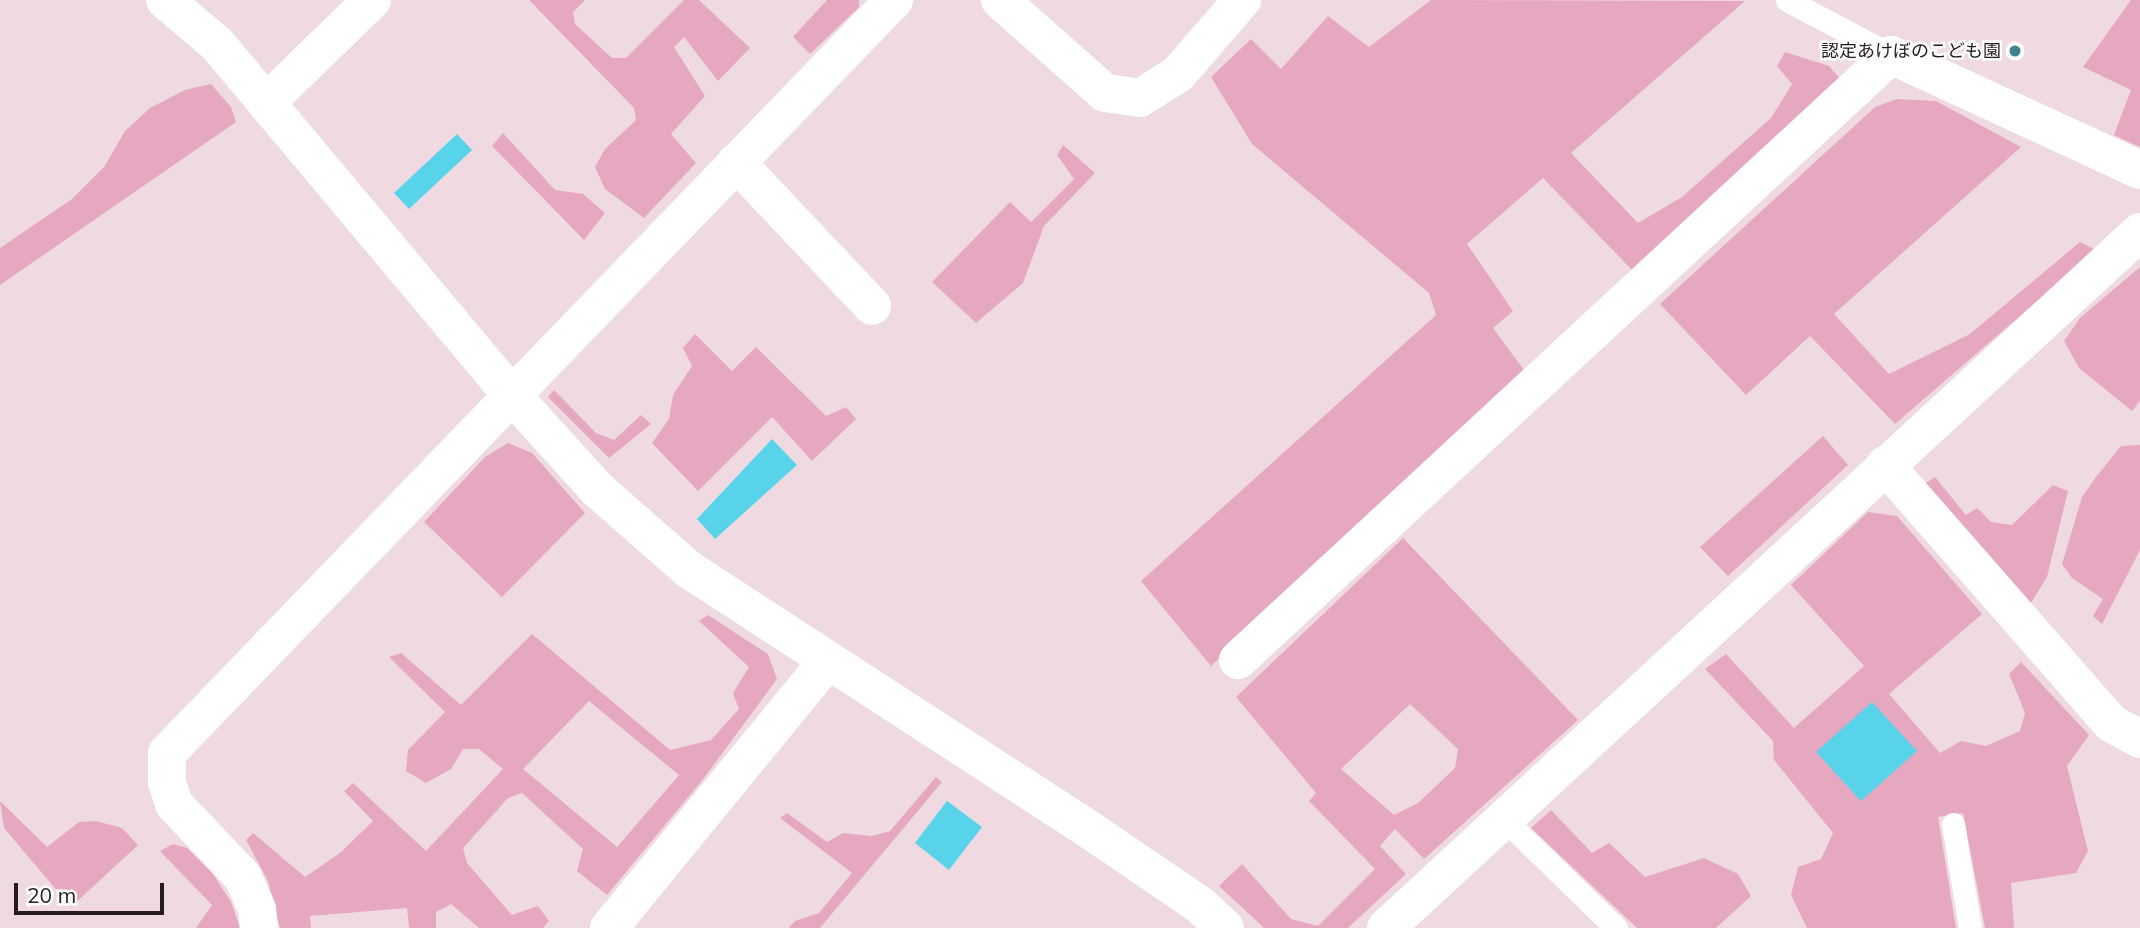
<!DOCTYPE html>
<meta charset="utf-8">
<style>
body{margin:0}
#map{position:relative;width:2140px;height:928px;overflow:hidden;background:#efdae2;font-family:Mulish,"Noto Sans JP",sans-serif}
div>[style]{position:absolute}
.green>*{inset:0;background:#e6a8c1}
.water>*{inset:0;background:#59d3e9}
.service>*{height:23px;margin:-11.5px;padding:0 11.5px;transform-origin:11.5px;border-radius:11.5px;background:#fff}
.minor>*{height:38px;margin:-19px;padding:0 19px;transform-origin:19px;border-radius:19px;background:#fff}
.dots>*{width:19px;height:19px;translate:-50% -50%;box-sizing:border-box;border:4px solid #fff;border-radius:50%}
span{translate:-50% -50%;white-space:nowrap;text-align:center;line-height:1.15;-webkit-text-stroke:5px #fff;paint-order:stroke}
.poi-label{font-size:18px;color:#231b1e}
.right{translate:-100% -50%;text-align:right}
.scale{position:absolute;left:14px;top:883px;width:150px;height:32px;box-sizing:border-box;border:4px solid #231b1e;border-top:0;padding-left:9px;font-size:21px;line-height:24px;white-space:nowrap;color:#231b1e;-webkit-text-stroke:5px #fff;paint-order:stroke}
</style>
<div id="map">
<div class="green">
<div style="clip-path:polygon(529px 0,585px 0,573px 12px,575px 24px,612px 58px,626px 58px,684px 0,699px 0,750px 48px,718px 81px,684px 37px,674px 47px,705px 96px,671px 134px,696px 163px,644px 218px,605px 189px,595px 167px,605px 149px,636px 120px,634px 108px)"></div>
<div style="clip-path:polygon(827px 0,859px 0,859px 7px,810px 54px,793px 37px)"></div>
<div style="clip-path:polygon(1431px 0,1745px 1px,1571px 153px,1638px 223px,1682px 197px,1771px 118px,1792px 84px,1777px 66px,1785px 52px,1829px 66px,1842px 81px,1633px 271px,1543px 178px,1467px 244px,1513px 311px,1493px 328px,1527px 374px,1211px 666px,1141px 581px,1436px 315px,1429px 293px,1252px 144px,1211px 77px,1251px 39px,1281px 69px,1328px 16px,1369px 47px)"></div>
<div style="clip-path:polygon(2131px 0,2140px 0,2140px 147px,2114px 135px,2131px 90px,2083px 67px)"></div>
<div style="clip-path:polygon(211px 84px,231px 107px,236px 122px,0 285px,0 248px,72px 199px,104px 167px,125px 131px,150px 108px,185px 90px)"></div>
<div style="clip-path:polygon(1897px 99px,1936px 101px,2021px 147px,1834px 314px,1889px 374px,1970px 334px,2080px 242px,2096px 250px,1895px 424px,1810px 336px,1746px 395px,1660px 304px,1875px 107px)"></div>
<div style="clip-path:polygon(503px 133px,555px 190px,583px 194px,605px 213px,584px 240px,492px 146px)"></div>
<div style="clip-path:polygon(1063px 145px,1095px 173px,1044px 226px,1023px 283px,976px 323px,932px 282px,1010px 202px,1031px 222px,1074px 179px,1057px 155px)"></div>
<div style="clip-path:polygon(2140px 267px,2140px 401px,2132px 411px,2079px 368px,2064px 341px,2080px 318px)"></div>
<div style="clip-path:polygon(695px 334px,732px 371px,756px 347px,826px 416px,846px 407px,856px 419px,812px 461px,772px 417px,698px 491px,652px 443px,669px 419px,673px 395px,692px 366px,683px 348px)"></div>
<div style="clip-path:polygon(554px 390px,596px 433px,614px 440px,641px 415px,651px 424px,609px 458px,548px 397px)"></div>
<div style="clip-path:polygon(1823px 436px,1848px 465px,1728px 576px,1700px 547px)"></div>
<div style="clip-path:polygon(508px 443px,532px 453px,585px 513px,502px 597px,424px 522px,485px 457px)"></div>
<div style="clip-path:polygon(2140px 445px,2140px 550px,2102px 624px,2093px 616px,2103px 599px,2072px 578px,2062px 564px,2082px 497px,2096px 477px,2121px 446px)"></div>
<div style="clip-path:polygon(1935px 477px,1966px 515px,1977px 508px,1991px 522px,2012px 525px,2053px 485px,2068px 491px,2047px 577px,2029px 606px,1926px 483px)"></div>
<div style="clip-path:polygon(1868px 512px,1897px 516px,1982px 614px,1889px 694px,1940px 753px,1961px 741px,1986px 746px,2020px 731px,2025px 713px,2009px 674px,2021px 662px,2089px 735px,2067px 766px,2088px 851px,2076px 873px,2011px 883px,2014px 928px,1985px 928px,1963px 813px,1938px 817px,1956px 928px,1807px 928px,1791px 895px,1798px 867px,1821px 859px,1833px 833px,1774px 760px,1773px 741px,1705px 669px,1726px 654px,1794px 728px,1864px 666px,1791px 585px)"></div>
<div style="clip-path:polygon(evenodd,1403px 538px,1578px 720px,1424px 859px,1395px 829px,1380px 846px,1406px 874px,1348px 928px,1264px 928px,1219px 886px,1242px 864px,1291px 919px,1318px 926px,1375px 869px,1309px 801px,1316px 793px,1236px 697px,1403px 538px,1410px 704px,1458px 749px,1455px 768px,1418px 803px,1394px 815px,1341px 769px,1410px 704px)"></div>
<div style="clip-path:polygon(evenodd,708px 615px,768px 654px,777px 679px,704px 778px,607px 895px,577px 871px,583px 849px,522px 793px,508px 798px,463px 848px,467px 863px,512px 915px,538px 906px,549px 921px,543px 928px,479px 928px,451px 904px,436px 912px,436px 928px,409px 928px,407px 908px,310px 916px,311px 928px,280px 928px,268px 881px,246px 840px,253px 833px,305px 877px,340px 853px,373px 821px,344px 791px,353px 783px,426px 851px,503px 769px,479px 749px,463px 749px,451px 769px,426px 783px,406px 771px,408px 750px,445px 712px,389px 657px,401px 653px,461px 705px,532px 634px,670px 750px,711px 740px,739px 709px,733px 693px,749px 667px,699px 621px,708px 615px,589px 701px,679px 775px,617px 847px,523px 769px,589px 701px)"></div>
<div style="clip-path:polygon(936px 777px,942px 782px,820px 928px,789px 928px,795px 921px,819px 913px,852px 873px,780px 818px,787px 813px,827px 842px,843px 833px,872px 836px,890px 831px)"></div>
<div style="clip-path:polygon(0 801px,47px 847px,79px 822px,96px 821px,122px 828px,138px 845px,71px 907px,4px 828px)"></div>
<div style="clip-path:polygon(1551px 810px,1592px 853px,1609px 843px,1645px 877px,1704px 858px,1738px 874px,1751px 896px,1716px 928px,1637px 928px,1531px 828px)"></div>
<div style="clip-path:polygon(173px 844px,187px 848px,213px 874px,231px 902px,240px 928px,196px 928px,212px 905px,160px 851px)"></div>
</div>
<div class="water">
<div style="clip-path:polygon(457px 134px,472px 150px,409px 209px,394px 193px)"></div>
<div style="clip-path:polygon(772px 439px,797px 465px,715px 539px,697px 519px)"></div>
<div style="clip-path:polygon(1872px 702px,1917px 751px,1861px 801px,1816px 752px)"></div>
<div style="clip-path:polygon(947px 801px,982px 827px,949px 870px,915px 843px)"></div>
</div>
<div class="service">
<div style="left:1787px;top:0;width:118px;rotate:27.9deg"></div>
<div style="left:1504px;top:819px;width:156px;rotate:44.2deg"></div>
<div style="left:1953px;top:824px;width:105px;rotate:80.7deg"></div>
</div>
<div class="minor">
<div style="left:165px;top:0;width:68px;rotate:40.2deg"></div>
<div style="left:217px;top:44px;width:456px;rotate:50deg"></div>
<div style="left:510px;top:393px;width:128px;rotate:47.8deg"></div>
<div style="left:596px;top:488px;width:123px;rotate:41.4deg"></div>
<div style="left:688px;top:569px;width:465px;rotate:33deg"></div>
<div style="left:1078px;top:822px;width:148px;rotate:34.2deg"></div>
<div style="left:1200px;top:905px;width:34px;rotate:43deg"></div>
<div style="left:1000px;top:0;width:140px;rotate:41.5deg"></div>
<div style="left:1105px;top:93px;width:35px;rotate:8deg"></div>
<div style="left:1140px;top:98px;width:45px;rotate:-32.3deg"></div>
<div style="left:1178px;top:74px;width:98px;rotate:-49.1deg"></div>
<div style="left:266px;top:103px;width:148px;rotate:-44.2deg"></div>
<div style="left:736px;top:162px;width:198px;rotate:46.6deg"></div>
<div style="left:1885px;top:465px;width:344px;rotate:48.8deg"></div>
<div style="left:2112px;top:724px;width:32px;rotate:28deg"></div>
<div style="left:1238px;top:660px;width:890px;rotate:-42.81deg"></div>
<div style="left:1891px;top:55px;width:274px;rotate:24.8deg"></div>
<div style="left:259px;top:928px;width:19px;rotate:-96deg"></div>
<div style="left:257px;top:909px;width:35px;rotate:-114deg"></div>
<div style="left:243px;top:877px;width:100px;rotate:-133.4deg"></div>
<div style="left:174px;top:804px;width:22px;rotate:-108deg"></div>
<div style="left:167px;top:783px;width:30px;rotate:-90deg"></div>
<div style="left:167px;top:753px;width:1047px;rotate:-46.01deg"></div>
<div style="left:609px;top:928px;width:346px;rotate:-50.7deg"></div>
<div style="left:1386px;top:928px;width:1026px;rotate:-42.71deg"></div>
</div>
<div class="dots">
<div style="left:2015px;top:51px;background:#3e8390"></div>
</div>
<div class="poi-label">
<span class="right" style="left:2001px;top:51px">認定あけぼのこども園</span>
</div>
<div class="scale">20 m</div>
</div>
